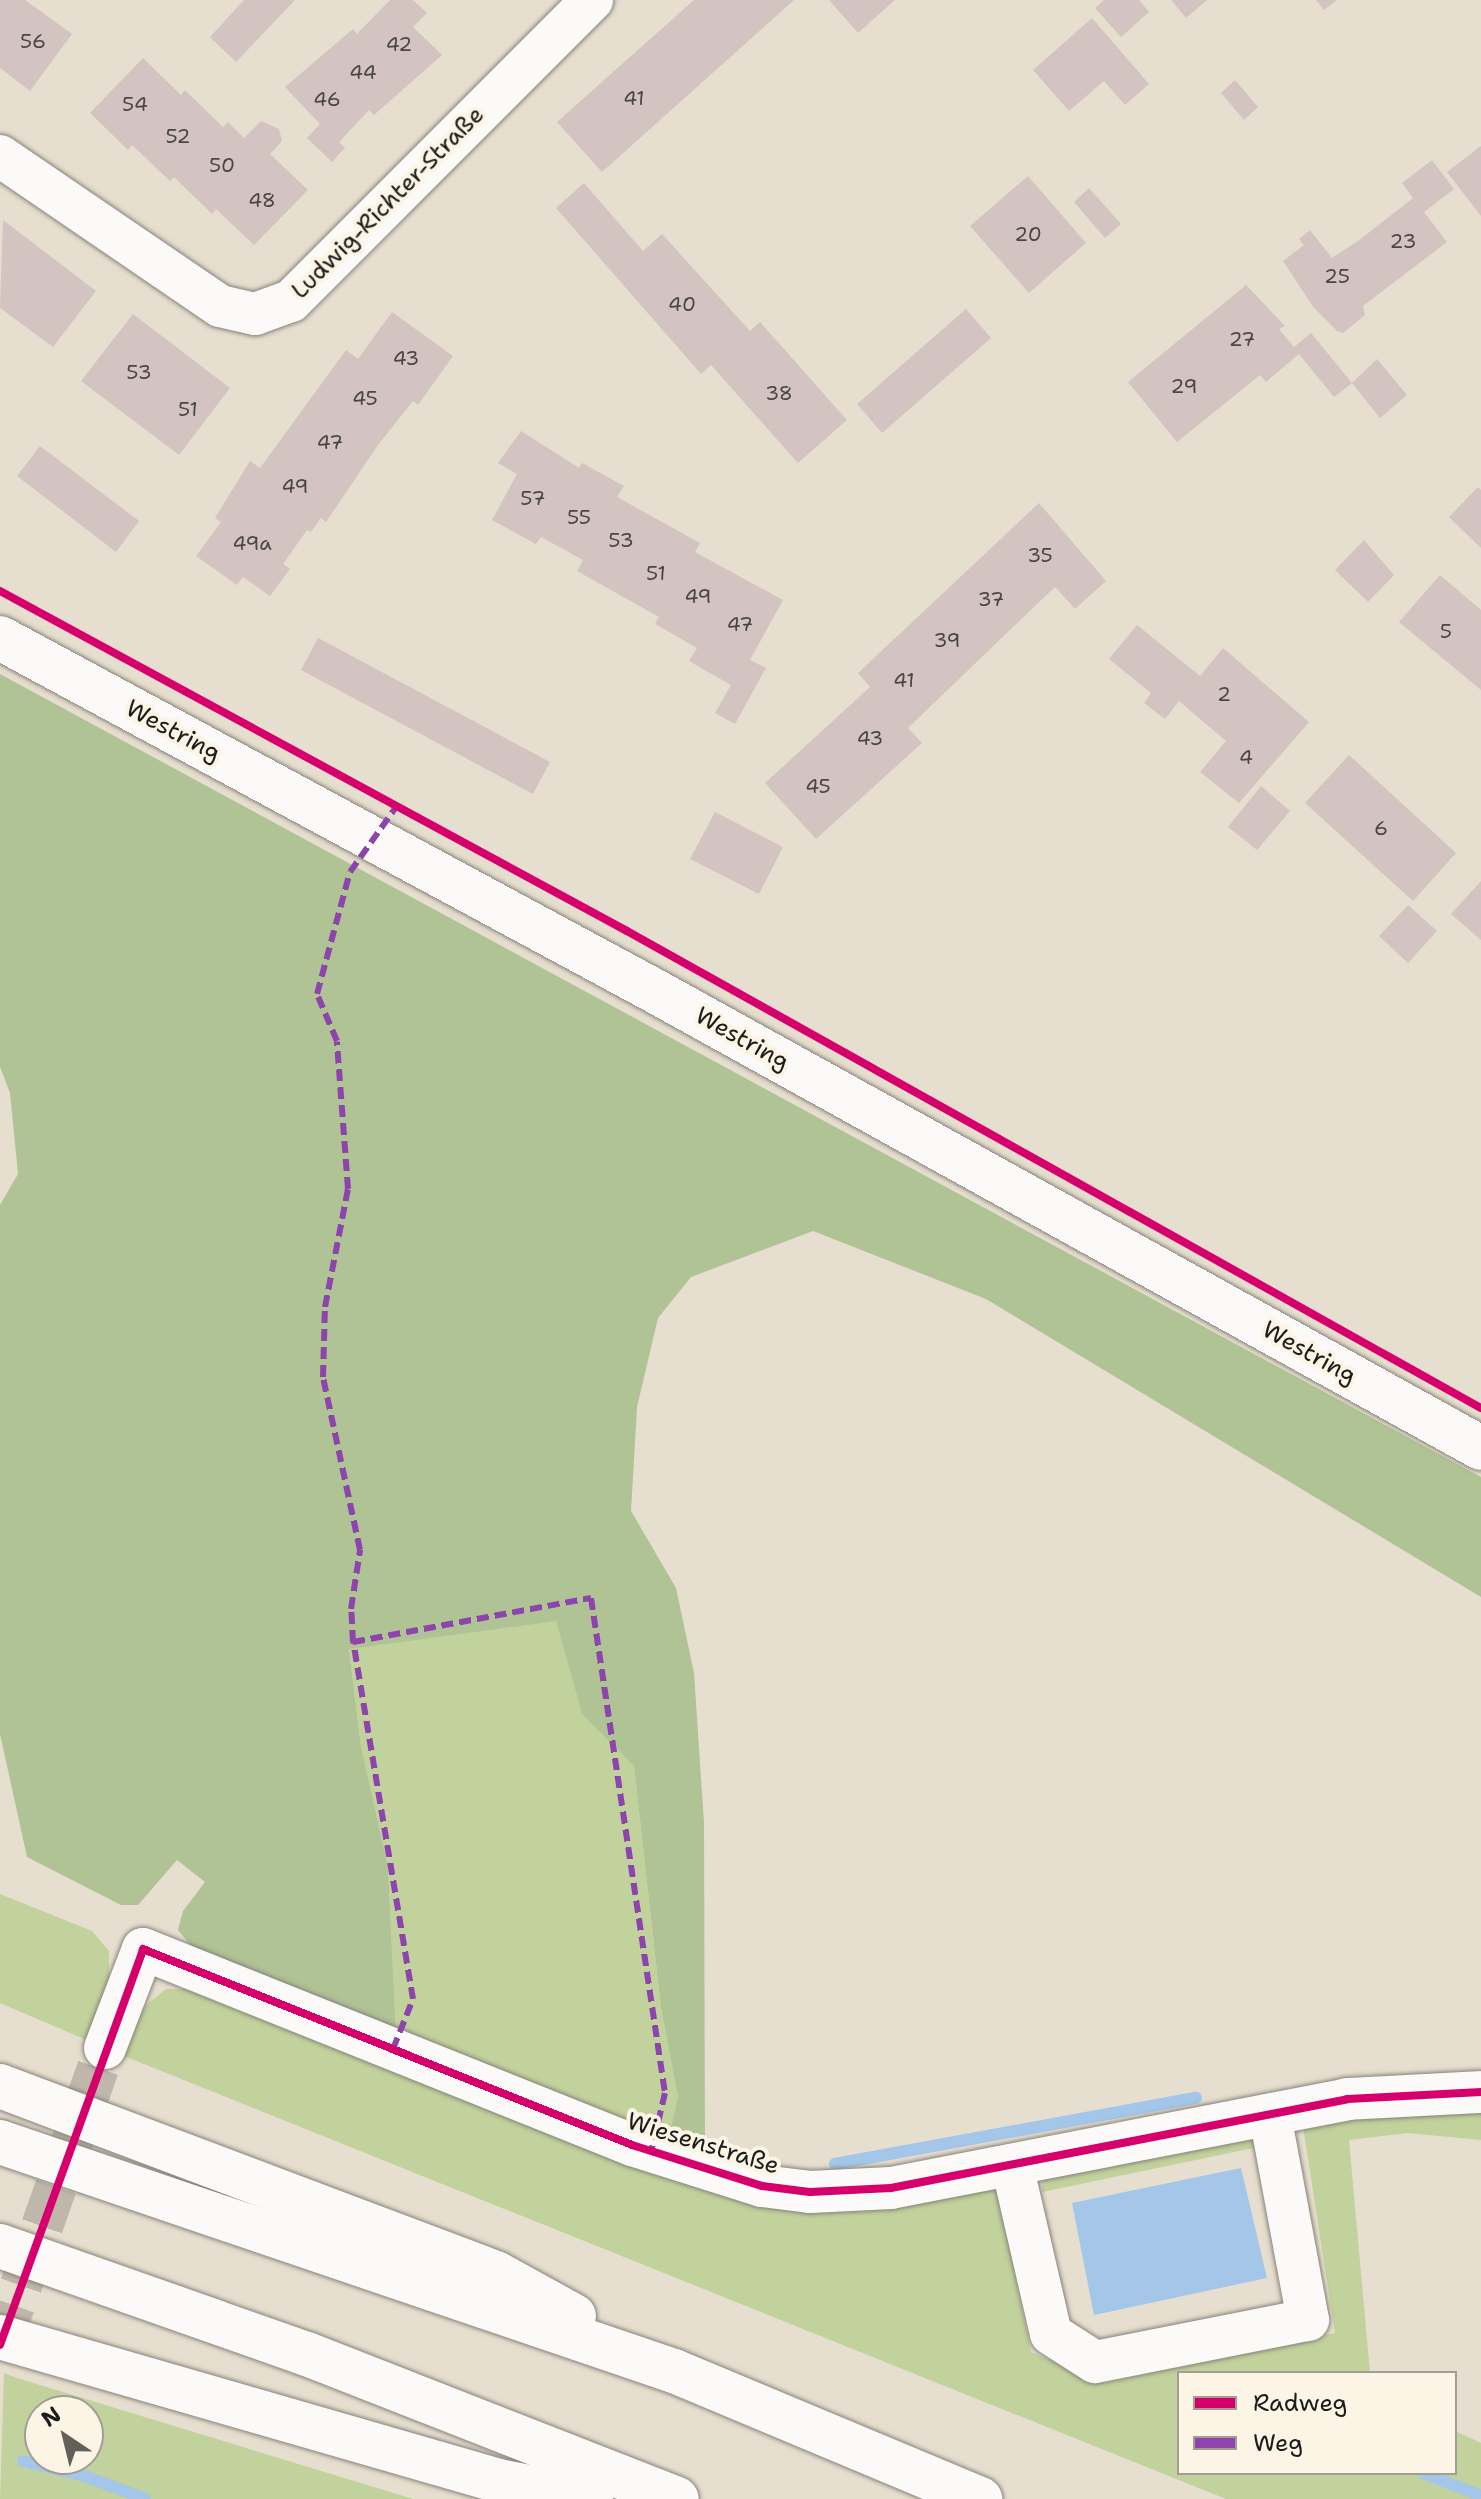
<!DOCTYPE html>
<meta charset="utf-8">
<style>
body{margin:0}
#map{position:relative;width:1481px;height:2499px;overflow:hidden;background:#e6dece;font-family:"Shantell Sans",sans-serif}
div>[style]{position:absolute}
.green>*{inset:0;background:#c1d29c}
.forest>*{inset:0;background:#afc395}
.water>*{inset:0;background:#a3c6e9}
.stream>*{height:12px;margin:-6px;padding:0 6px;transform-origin:6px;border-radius:6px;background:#a3c6e9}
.building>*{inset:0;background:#d3c4c1}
.minor-tunnel>*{height:42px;margin-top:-21px;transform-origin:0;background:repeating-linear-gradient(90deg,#beb7aa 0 42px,transparent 0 63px)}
.roads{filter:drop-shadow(0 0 2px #87837b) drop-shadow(0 0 2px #87837b)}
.minor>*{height:42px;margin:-21px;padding:0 21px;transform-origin:21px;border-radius:21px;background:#fbfaf8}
.major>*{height:44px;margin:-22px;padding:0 22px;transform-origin:22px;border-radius:22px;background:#fbfaf8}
.highway>*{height:44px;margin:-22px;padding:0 22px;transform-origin:22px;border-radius:22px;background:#fbfaf8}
.quiet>*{height:6px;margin-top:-3px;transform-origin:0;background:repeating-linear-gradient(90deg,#8e44ad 0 12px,transparent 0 18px)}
.cycleway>*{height:8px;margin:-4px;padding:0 4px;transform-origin:4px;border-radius:4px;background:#d6006c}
span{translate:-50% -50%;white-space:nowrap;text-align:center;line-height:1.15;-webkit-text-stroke:8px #fcf5e5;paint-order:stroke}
.number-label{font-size:20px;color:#4a4645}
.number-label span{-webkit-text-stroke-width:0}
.street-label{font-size:24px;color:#1c1c1c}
.legend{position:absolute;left:1177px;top:2371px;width:280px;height:104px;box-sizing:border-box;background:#fcf5e5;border:2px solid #a29e95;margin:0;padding:10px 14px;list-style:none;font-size:24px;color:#1c1c1c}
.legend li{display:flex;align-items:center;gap:16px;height:40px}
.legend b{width:40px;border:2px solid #a29e95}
.north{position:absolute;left:24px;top:2395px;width:80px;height:80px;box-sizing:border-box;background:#fcf5e5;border:2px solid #a29e95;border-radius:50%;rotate:325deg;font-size:22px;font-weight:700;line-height:32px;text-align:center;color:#1c1c1c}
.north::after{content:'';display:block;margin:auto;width:28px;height:36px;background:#63605a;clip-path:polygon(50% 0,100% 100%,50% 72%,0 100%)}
</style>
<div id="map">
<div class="green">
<div style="clip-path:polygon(556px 1620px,582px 1714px,634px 1766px,661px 2008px,678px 2097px,667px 2144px,396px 2033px,388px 1867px,361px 1746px,349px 1648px)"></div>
<div style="clip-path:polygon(0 1894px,92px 1931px,109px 1951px,109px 1983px,89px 2041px,0 2003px)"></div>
<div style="clip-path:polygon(166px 1989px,199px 1989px,683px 2181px,996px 2182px,1031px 2352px,1104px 2383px,1335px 2333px,1302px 2120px,1481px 2109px,1481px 2140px,1408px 2133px,1349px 2140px,1370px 2373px,1179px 2373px,1179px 2473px,1455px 2473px,1455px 2431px,1481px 2443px,1481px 2499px,1226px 2499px,124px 2056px,140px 2010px)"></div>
<div style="clip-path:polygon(1241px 2128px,1263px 2146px,1042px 2192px,1043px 2177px)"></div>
<div style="clip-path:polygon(evenodd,4px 2373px,17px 2378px,413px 2499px,0 2499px,4px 2373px,40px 2411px,88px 2411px,88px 2459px,40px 2459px,40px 2411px)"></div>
</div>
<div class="forest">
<div style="clip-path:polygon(0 674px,1481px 1477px,1481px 1597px,986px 1299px,813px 1231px,691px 1277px,658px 1318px,637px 1407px,631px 1511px,676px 1588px,694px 1673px,704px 1823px,705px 2156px,667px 2144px,678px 2097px,661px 2008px,634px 1766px,582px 1714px,556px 1621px,349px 1649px,361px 1746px,388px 1867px,396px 2033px,197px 1953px,178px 1930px,183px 1911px,205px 1882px,177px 1860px,138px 1905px,121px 1905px,27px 1857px,0 1734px,0 1205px,18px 1174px,10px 1093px,0 1067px)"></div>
</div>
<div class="water">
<div style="clip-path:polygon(1241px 2168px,1267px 2278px,1094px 2315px,1072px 2203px)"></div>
</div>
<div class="stream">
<div style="left:835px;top:2164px;width:367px;rotate:-10.4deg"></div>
<div style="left:23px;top:2461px;width:64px;rotate:13.6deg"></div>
<div style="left:85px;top:2476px;width:64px;rotate:21deg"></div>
<div style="left:1423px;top:2473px;width:62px;rotate:21.6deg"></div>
</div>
<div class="building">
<div style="clip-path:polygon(0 0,25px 0,72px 34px,30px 91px,0 68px)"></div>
<div style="clip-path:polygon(244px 0,295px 0,236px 62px,210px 37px)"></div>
<div style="clip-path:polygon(390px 0,413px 0,427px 13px,413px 27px,442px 55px,374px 115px,369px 110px,339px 142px,345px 148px,332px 162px,307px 138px,320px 124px,285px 87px,353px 29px,357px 34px)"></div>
<div style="clip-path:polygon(694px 0,794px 0,602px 172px,557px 122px)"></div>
<div style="clip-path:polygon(829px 0,895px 0,858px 33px)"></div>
<div style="clip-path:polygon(1104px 0,1139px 0,1149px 12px,1121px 37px,1095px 8px)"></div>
<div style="clip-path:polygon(1171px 0,1207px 0,1186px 18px)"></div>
<div style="clip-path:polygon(1316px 0,1337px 0,1324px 10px)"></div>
<div style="clip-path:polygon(1092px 18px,1149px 84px,1125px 105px,1104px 81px,1069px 111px,1033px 70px)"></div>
<div style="clip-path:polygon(143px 58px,181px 95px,185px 90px,223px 127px,228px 122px,244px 138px,261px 121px,279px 129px,282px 141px,270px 154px,308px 190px,254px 245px,216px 209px,212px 214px,174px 177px,170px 181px,132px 145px,128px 150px,90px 113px)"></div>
<div style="clip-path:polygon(1235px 80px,1258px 107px,1244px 120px,1221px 93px)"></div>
<div style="clip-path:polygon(1481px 146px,1481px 216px,1447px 172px)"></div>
<div style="clip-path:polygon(1432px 160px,1454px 189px,1424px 212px,1447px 242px,1363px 306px,1365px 315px,1343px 333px,1337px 331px,1314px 308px,1283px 261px,1304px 245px,1299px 239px,1310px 230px,1332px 258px,1358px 241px,1413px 198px,1402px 183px)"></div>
<div style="clip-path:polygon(1028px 176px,1086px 243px,1029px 293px,970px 226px)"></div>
<div style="clip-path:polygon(584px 183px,643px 251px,662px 234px,750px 331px,760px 322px,847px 420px,798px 463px,711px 365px,701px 374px,556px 208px)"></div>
<div style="clip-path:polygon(1089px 188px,1121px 224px,1105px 238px,1074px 202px)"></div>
<div style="clip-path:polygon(3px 220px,96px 291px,53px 347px,0 308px)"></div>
<div style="clip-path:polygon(1246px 285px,1285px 326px,1279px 329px,1294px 347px,1311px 333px,1352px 383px,1377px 359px,1407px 395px,1380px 418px,1352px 383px,1334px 397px,1299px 354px,1266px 382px,1260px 375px,1177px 442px,1128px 382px)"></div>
<div style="clip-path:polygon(966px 309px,991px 338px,882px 433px,857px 404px)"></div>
<div style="clip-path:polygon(392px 312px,453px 356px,418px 405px,413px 401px,378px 445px,326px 522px,321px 518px,311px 532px,307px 530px,283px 564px,290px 569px,270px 596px,243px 577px,237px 585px,196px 556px,221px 522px,215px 518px,250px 461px,260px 468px,346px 350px,358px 359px)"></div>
<div style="clip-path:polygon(133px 314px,230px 388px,179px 455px,81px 381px)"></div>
<div style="clip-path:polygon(521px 431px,579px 468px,582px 463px,624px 486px,617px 497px,700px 543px,695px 552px,783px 600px,750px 660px,766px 668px,735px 724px,715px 713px,731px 685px,689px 661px,697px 648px,655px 624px,659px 617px,577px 571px,583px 560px,541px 537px,536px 544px,492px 520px,517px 474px,498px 463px)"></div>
<div style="clip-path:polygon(40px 446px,139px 521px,116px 552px,17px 476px)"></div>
<div style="clip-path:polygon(1478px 487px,1481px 490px,1481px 548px,1449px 517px)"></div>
<div style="clip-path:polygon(1039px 503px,1106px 581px,1075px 609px,1055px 587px,1037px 604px,908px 728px,922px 743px,816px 839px,765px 783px,870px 687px,858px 673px)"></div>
<div style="clip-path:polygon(1364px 540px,1394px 575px,1368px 602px,1335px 570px)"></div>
<div style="clip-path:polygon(1440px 575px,1481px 610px,1481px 690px,1399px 622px)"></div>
<div style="clip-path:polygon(1137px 625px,1200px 676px,1223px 648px,1309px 722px,1239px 803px,1200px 772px,1226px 741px,1179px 701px,1165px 719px,1144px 703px,1151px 693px,1109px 659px)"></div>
<div style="clip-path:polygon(318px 638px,550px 762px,533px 794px,301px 670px)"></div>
<div style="clip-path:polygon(1349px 755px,1456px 853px,1413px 901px,1305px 803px)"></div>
<div style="clip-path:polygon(1261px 786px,1290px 811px,1257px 850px,1228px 827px)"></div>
<div style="clip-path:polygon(715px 812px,783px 847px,759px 894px,690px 859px)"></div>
<div style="clip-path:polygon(1481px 881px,1481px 940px,1451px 914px)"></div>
<div style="clip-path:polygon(1408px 905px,1437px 931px,1408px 963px,1379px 936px)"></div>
</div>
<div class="minor-tunnel">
<div style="left:0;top:2345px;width:315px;rotate:-70.5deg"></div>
</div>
<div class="roads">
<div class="minor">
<div style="left:0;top:156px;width:266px;rotate:34.3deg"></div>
<div style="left:220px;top:306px;width:36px;rotate:13deg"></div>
<div style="left:255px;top:314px;width:38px;rotate:-20deg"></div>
<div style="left:291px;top:301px;width:426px;rotate:-45deg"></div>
<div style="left:105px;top:2048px;width:106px;rotate:-69deg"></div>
<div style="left:143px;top:1949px;width:527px;rotate:21.84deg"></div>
<div style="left:632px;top:2145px;width:136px;rotate:17.5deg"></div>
<div style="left:762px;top:2186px;width:48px;rotate:7.1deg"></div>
<div style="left:810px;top:2192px;width:81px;rotate:-2.8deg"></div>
<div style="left:891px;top:2188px;width:465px;rotate:-11deg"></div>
<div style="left:1347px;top:2099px;width:134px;rotate:-3deg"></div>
<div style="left:1012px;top:2165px;width:173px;rotate:77deg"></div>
<div style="left:1051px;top:2334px;width:52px;rotate:32.5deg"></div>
<div style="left:1095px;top:2362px;width:217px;rotate:-11.2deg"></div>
<div style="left:1308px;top:2320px;width:209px;rotate:-100.5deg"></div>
</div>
<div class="major">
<div style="left:0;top:638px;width:742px;rotate:28.33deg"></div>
<div style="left:653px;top:990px;width:946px;rotate:28.95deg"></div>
</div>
<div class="highway">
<div style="left:0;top:2086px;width:530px;rotate:20.66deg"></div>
<div style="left:496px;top:2273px;width:89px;rotate:28.9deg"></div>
<div style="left:0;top:2142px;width:712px;rotate:18.77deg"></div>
<div style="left:674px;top:2371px;width:332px;rotate:22.7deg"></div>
<div style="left:0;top:2246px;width:325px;rotate:19.4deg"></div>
<div style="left:307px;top:2354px;width:397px;rotate:21.4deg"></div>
<div style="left:0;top:2337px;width:519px;rotate:16.1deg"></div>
<div style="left:499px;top:2481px;width:94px;rotate:11.1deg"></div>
</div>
</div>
<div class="quiet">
<div style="left:353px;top:1642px;width:242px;rotate:-10.5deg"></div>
<div style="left:591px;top:1598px;width:501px;rotate:81.5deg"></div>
<div style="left:665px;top:2093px;width:61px;rotate:103.3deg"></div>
<div style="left:393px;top:2049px;width:54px;rotate:-68.2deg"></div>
<div style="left:413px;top:1999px;width:362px;rotate:-99.5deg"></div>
<div style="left:353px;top:1642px;width:33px;rotate:-93deg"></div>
<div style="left:351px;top:1609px;width:60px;rotate:-81.3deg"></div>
<div style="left:360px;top:1550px;width:177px;rotate:-102.1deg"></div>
<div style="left:323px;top:1377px;width:70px;rotate:-88.4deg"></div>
<div style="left:325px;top:1307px;width:120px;rotate:-79deg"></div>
<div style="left:348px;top:1189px;width:148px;rotate:-94.3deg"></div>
<div style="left:337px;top:1041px;width:51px;rotate:-113.1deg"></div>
<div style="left:317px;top:994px;width:126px;rotate:-74.9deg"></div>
<div style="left:350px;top:872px;width:80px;rotate:-54.7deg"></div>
</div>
<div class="cycleway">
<div style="left:0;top:591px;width:713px;rotate:28.47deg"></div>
<div style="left:627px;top:931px;width:978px;rotate:29.19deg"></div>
<div style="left:0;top:2345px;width:421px;rotate:-70.1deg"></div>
<div style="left:143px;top:1949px;width:527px;rotate:21.84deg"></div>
<div style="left:632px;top:2145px;width:136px;rotate:17.5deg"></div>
<div style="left:762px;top:2186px;width:48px;rotate:7.1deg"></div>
<div style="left:810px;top:2192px;width:81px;rotate:-2.8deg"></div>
<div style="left:891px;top:2188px;width:465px;rotate:-11deg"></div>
<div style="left:1347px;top:2099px;width:134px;rotate:-3deg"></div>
</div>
<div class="number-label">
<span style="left:33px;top:41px">56</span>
<span style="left:399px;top:44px">42</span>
<span style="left:363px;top:72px">44</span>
<span style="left:634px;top:98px">41</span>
<span style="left:327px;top:99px">46</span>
<span style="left:135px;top:104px">54</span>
<span style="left:178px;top:136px">52</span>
<span style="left:222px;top:165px">50</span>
<span style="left:262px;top:200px">48</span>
<span style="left:1028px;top:234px">20</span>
<span style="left:1403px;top:241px">23</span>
<span style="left:1337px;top:276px">25</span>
<span style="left:682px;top:304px">40</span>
<span style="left:1242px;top:339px">27</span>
<span style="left:406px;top:358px">43</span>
<span style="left:139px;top:372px">53</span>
<span style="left:1184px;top:386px">29</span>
<span style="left:779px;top:393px">38</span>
<span style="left:365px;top:398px">45</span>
<span style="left:188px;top:409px">51</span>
<span style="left:330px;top:442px">47</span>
<span style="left:295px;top:486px">49</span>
<span style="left:533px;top:498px">57</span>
<span style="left:579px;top:517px">55</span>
<span style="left:621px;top:540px">53</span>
<span style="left:252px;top:543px">49a</span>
<span style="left:1040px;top:555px">35</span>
<span style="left:656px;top:573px">51</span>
<span style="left:698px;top:596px">49</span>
<span style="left:991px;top:599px">37</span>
<span style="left:740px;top:624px">47</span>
<span style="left:1446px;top:631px">5</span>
<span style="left:947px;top:640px">39</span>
<span style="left:904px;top:680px">41</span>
<span style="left:1224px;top:694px">2</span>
<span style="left:870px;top:738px">43</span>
<span style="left:1246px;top:757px">4</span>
<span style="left:818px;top:786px">45</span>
<span style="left:1381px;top:828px">6</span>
</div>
<div class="street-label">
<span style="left:388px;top:203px;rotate:-45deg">Ludwig-Richter-Straße</span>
<span style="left:173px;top:731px;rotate:28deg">Westring</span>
<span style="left:742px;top:1039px;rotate:29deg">Westring</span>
<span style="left:1309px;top:1353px;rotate:29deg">Westring</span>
<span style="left:703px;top:2144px;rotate:17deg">Wiesenstraße</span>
</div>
<ul class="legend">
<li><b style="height:10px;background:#d6006c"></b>Radweg</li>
<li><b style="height:10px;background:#8e44ad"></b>Weg</li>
</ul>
<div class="north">N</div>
</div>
